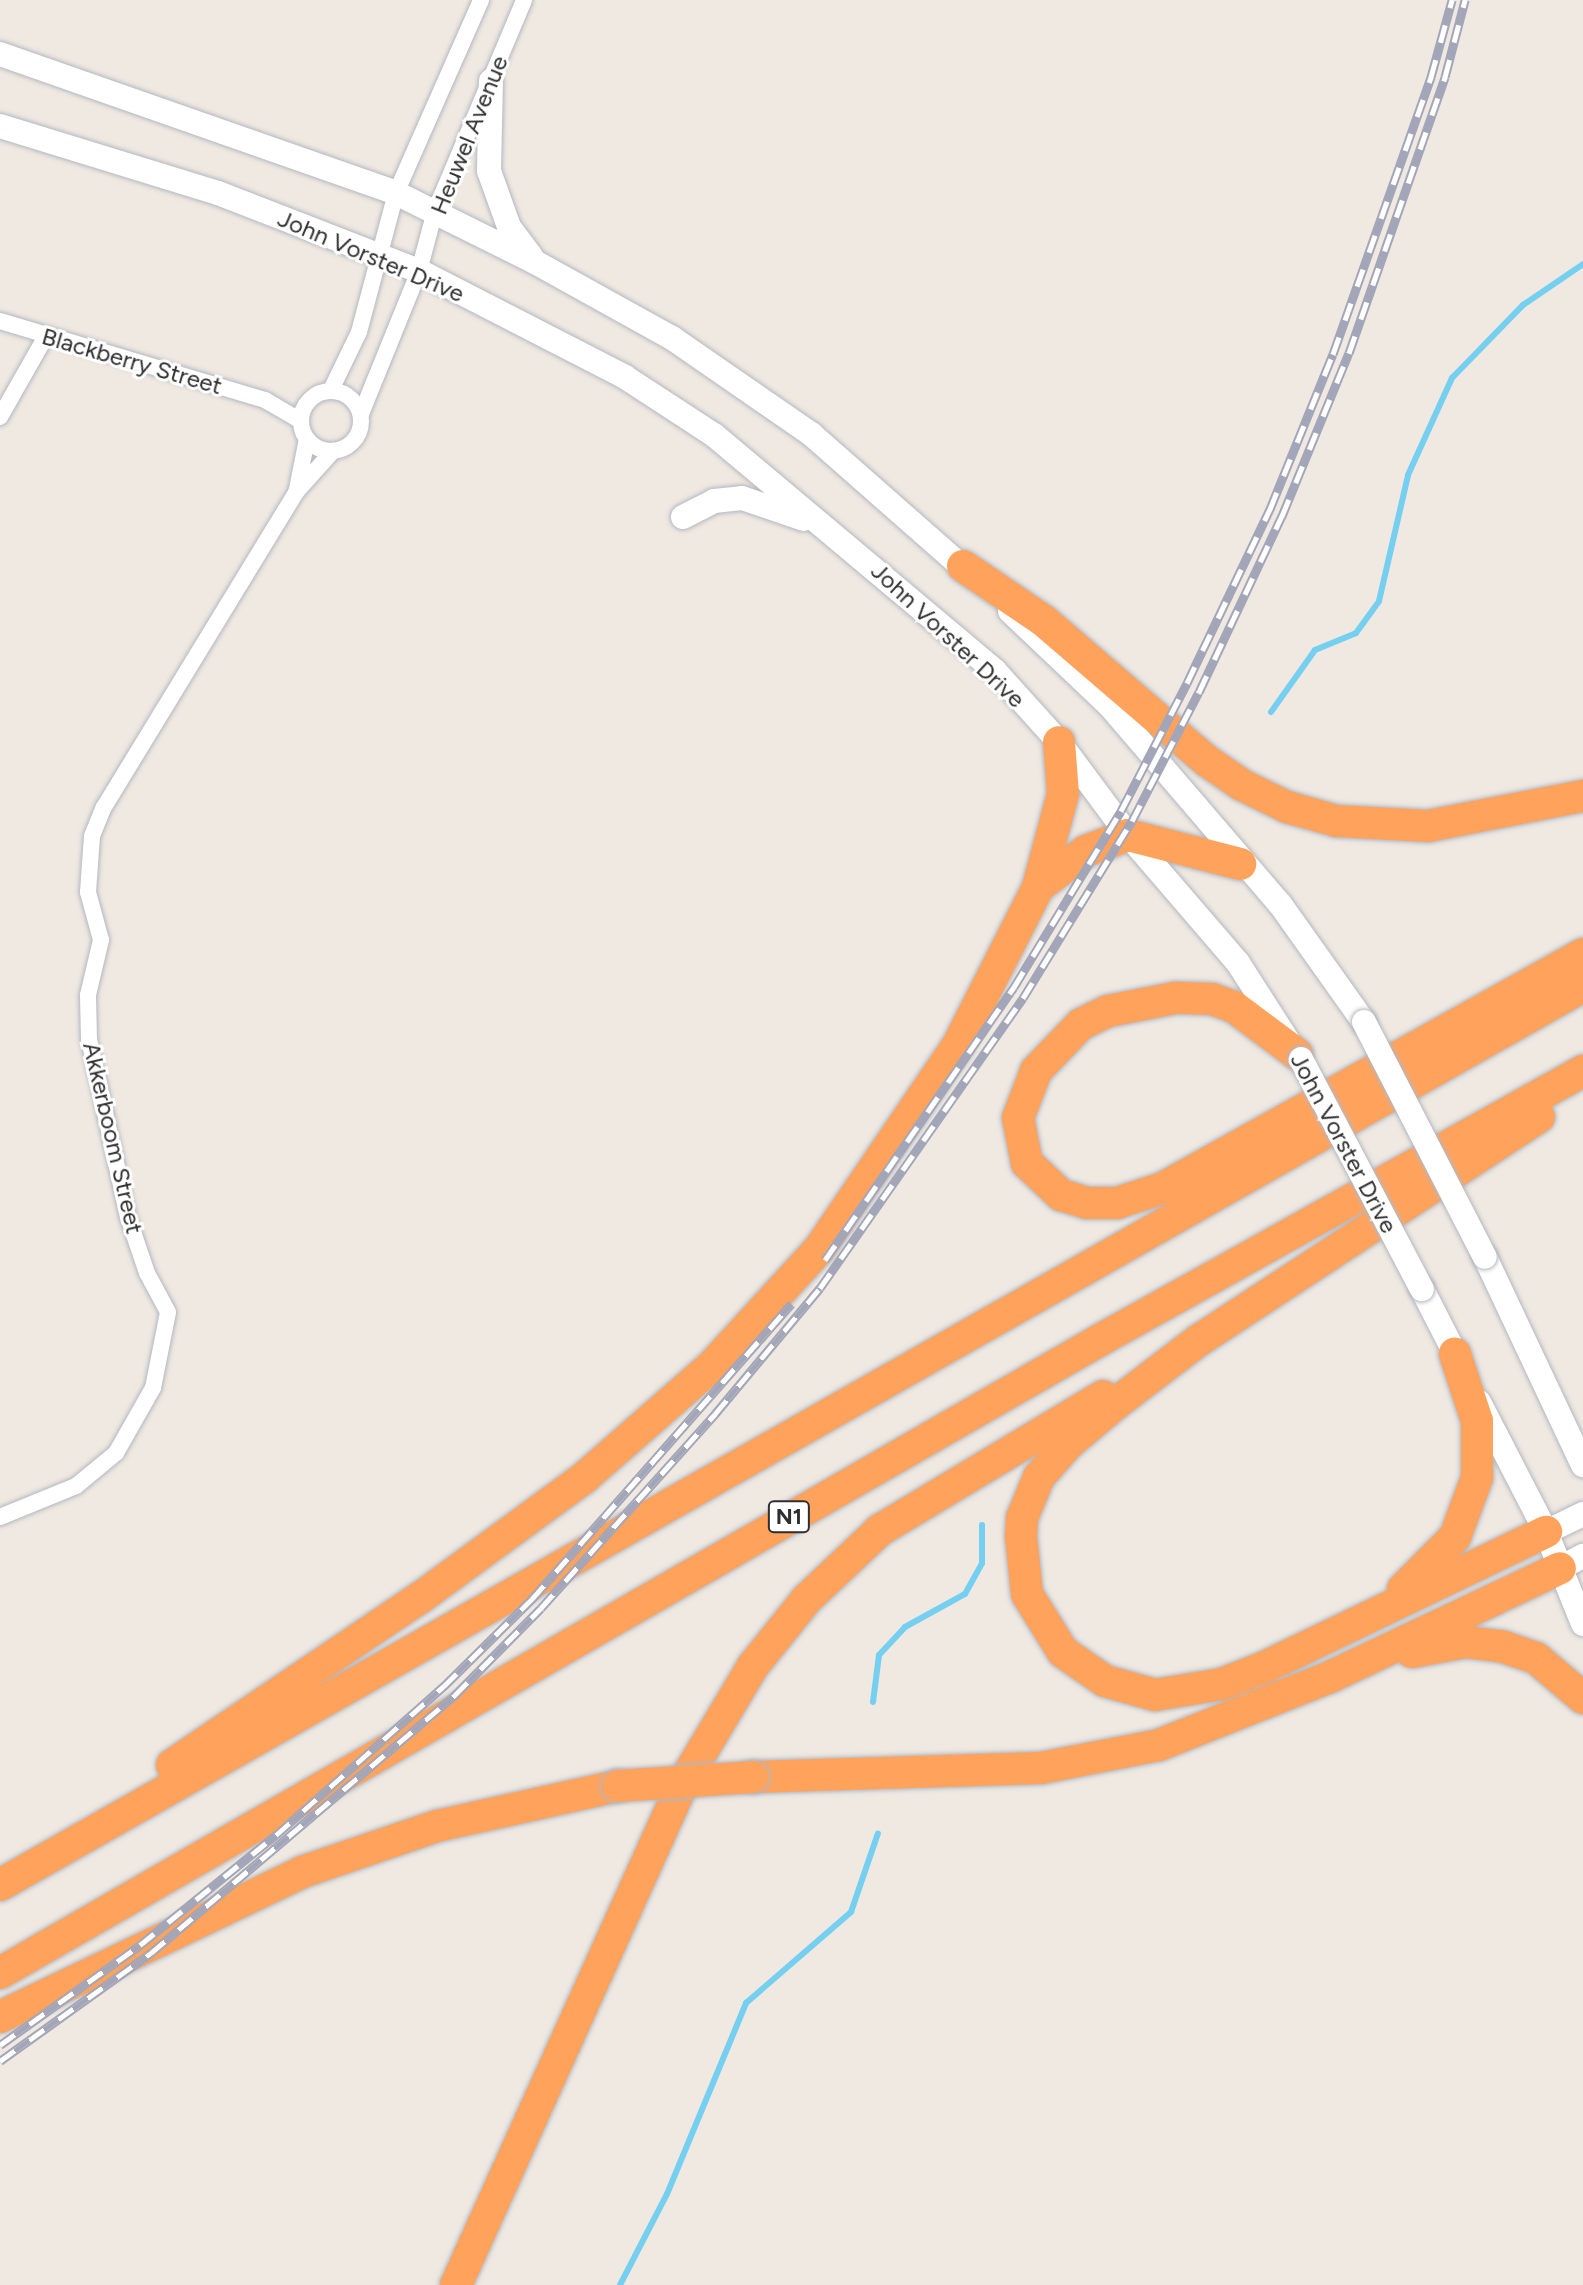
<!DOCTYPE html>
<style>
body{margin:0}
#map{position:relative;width:1583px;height:2285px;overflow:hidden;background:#efe9e1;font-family:Figtree,sans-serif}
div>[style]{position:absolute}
.stream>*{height:6px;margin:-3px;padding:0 3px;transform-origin:3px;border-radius:3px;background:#75cff0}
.roads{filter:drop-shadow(0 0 2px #b4b7c1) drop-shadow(0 0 2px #b4b7c1)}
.street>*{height:16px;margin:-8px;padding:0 8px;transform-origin:8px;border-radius:8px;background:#fff}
.street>.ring{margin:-8px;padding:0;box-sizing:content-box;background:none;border:16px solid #fff;border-radius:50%}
.secondary>*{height:24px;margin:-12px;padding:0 12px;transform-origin:12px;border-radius:12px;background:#fff}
.highway>*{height:32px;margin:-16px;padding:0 16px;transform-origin:16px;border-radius:16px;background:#ffa35c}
.rail>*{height:9px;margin-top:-4.5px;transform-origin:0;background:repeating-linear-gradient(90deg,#fff 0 18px,#a3a6b8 0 36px);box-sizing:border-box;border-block:2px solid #a3a6b8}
.bridges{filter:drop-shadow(0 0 2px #b4b7c1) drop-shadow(0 0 2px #b4b7c1)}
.secondary-bridge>*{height:24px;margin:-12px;padding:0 12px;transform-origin:12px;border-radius:12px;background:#fff}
.highway-bridge>*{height:32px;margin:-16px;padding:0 16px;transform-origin:16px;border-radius:16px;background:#ffa35c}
span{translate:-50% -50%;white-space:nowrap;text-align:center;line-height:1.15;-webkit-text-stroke:6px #fff;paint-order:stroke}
.shield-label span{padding:2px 6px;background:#fff;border:2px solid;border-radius:6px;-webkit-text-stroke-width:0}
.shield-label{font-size:22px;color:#2e2e2e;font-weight:700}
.street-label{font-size:24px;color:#2e2e2e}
</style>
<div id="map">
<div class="stream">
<div style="left:1271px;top:712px;width:76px;rotate:-54.6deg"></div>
<div style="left:1315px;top:650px;width:44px;rotate:-22.5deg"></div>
<div style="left:1356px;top:633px;width:39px;rotate:-54deg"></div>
<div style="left:1379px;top:601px;width:129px;rotate:-77deg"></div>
<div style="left:1408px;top:475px;width:107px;rotate:-65.6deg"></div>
<div style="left:1452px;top:378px;width:102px;rotate:-45.8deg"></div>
<div style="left:1523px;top:305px;width:73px;rotate:-34.3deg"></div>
<div style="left:873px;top:1702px;width:47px;rotate:-82.7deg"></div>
<div style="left:879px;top:1655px;width:38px;rotate:-47deg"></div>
<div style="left:905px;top:1627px;width:68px;rotate:-28.8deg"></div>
<div style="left:965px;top:1594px;width:35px;rotate:-61deg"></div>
<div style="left:982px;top:1563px;width:38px;rotate:-90deg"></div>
<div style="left:620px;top:2285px;width:102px;rotate:-62.7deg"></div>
<div style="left:667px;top:2194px;width:207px;rotate:-67.5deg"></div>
<div style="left:746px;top:2003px;width:139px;rotate:-40.9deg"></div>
<div style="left:851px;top:1912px;width:83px;rotate:-71.1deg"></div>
</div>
<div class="roads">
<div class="street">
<div style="left:0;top:321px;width:277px;rotate:16.6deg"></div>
<div style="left:265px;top:400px;width:42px;rotate:30.3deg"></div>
<div style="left:331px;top:390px;width:64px;rotate:-64.2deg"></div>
<div style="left:359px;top:332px;width:144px;rotate:-75.1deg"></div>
<div style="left:396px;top:193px;width:211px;rotate:-66.2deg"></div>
<div class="ring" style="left:301px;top:391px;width:44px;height:44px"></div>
<div style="left:361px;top:414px;width:154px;rotate:-67.9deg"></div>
<div style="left:419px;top:271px;width:62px;rotate:-75.1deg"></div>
<div style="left:435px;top:211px;width:229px;rotate:-67.1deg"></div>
<div style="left:0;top:417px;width:93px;rotate:-60.4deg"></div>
<div style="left:297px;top:489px;width:51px;rotate:-78.7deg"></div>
<div style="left:0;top:1517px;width:82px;rotate:-22.2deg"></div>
<div style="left:76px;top:1486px;width:52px;rotate:-39.5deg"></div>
<div style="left:116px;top:1453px;width:75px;rotate:-60.4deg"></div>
<div style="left:153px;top:1388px;width:77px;rotate:-78.8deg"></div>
<div style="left:168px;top:1312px;width:44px;rotate:-118.3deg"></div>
<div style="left:147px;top:1273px;width:59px;rotate:-108.7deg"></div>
<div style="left:128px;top:1217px;width:181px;rotate:-102.4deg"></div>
<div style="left:89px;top:1040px;width:45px;rotate:-91.3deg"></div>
<div style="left:88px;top:995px;width:57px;rotate:-76.7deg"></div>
<div style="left:101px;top:940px;width:50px;rotate:-105.2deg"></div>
<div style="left:88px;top:892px;width:56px;rotate:-85.9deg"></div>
<div style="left:92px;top:836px;width:31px;rotate:-68deg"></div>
<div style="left:104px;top:807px;width:370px;rotate:-58.6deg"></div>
<div style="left:297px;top:491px;width:54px;rotate:-48deg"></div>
</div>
<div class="secondary">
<div style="left:0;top:54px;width:420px;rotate:19.3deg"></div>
<div style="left:396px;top:193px;width:155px;rotate:26.4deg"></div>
<div style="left:535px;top:262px;width:157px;rotate:29deg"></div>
<div style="left:672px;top:338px;width:169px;rotate:34.6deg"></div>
<div style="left:811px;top:434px;width:217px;rotate:41.3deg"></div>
<div style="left:491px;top:81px;width:90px;rotate:91.3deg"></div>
<div style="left:489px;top:171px;width:59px;rotate:70.3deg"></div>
<div style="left:509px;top:227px;width:36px;rotate:53deg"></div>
<div style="left:0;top:126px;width:228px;rotate:17.1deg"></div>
<div style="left:218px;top:193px;width:216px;rotate:21.2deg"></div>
<div style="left:419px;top:271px;width:232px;rotate:27.2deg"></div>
<div style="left:625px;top:377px;width:106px;rotate:33.1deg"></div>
<div style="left:714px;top:435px;width:367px;rotate:40deg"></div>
<div style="left:995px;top:671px;width:96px;rotate:48deg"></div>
<div style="left:1059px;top:742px;width:116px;rotate:53.4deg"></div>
<div style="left:1128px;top:835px;width:169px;rotate:49.3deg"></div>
<div style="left:1238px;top:963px;width:93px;rotate:57.3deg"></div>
<div style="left:683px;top:517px;width:35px;rotate:-27deg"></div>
<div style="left:714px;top:501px;width:28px;rotate:-6deg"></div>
<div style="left:742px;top:498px;width:65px;rotate:18.7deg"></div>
<div style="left:1010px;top:611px;width:138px;rotate:43.5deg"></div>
<div style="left:1110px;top:706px;width:261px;rotate:49.4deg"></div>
<div style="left:1280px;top:904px;width:145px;rotate:54.6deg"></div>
<div style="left:1485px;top:1257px;width:230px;rotate:64.8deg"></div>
<div style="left:1422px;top:1289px;width:90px;rotate:62.9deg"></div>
<div style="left:1479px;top:1402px;width:146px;rotate:62.7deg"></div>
<div style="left:1546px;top:1532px;width:99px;rotate:68.1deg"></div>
<div style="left:1546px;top:1532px;width:41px;rotate:-25.9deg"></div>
<div style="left:1560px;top:1568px;width:26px;rotate:-28deg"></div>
</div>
<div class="highway">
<div style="left:963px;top:566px;width:98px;rotate:34.2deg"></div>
<div style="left:1044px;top:621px;width:215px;rotate:40.7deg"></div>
<div style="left:1207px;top:761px;width:42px;rotate:34.4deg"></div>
<div style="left:1242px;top:785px;width:50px;rotate:26.1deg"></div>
<div style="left:1287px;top:807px;width:51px;rotate:15.9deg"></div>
<div style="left:1336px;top:821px;width:92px;rotate:3.1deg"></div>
<div style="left:1428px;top:826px;width:158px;rotate:-11deg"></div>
<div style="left:1038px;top:887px;width:60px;rotate:-36.9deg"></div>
<div style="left:1086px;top:851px;width:45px;rotate:-20.9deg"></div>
<div style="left:1128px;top:835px;width:116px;rotate:14.5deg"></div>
<div style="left:1297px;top:1054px;width:79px;rotate:-143.3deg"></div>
<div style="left:1234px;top:1007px;width:23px;rotate:-160deg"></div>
<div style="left:1212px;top:999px;width:37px;rotate:-178deg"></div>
<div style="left:1175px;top:998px;width:68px;rotate:169deg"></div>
<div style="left:1108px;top:1011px;width:30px;rotate:154deg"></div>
<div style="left:1081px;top:1024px;width:65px;rotate:133.8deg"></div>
<div style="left:1036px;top:1071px;width:50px;rotate:111deg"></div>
<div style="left:1018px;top:1118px;width:46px;rotate:78.7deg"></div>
<div style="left:1027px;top:1163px;width:47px;rotate:43.3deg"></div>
<div style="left:1061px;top:1195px;width:27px;rotate:17deg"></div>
<div style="left:1087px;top:1203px;width:30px"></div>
<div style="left:1117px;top:1203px;width:48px;rotate:-18.1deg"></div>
<div style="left:1163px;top:1188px;width:481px;rotate:-29.1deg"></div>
<div style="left:1539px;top:1117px;width:407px;rotate:146.7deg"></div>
<div style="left:1199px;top:1340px;width:107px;rotate:142.6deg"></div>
<div style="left:1114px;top:1405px;width:60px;rotate:139.7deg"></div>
<div style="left:1068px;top:1444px;width:44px;rotate:131.3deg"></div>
<div style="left:1039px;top:1477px;width:44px;rotate:112.5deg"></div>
<div style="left:1022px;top:1518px;width:18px;rotate:93deg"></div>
<div style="left:1021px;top:1536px;width:58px;rotate:84.1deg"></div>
<div style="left:1027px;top:1594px;width:68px;rotate:58.2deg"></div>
<div style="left:1063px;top:1652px;width:51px;rotate:34.6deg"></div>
<div style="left:1105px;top:1681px;width:52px;rotate:15.6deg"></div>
<div style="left:1155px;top:1695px;width:68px;rotate:-9.3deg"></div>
<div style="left:1222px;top:1684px;width:46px;rotate:-21.6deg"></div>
<div style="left:1265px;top:1667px;width:312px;rotate:-25.7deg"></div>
<div style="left:1403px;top:1589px;width:74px;rotate:-45deg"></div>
<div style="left:1455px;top:1537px;width:63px;rotate:-69.6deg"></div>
<div style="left:1477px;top:1478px;width:57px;rotate:-90deg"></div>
<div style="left:1477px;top:1421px;width:71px;rotate:-108.2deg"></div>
<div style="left:1412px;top:1652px;width:55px;rotate:-10.5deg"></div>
<div style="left:1466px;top:1642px;width:35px;rotate:7deg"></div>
<div style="left:1501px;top:1646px;width:37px;rotate:19deg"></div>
<div style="left:1536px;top:1658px;width:62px;rotate:40.4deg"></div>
<div style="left:172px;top:1765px;width:299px;rotate:-34deg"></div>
<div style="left:420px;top:1598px;width:203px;rotate:-36.2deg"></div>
<div style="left:584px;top:1478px;width:169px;rotate:-41.2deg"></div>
<div style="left:711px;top:1367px;width:161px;rotate:-47.5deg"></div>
<div style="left:820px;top:1248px;width:245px;rotate:-55.8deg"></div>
<div style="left:958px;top:1045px;width:177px;rotate:-63.1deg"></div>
<div style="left:1038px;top:887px;width:96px;rotate:-75deg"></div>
<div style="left:1063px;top:794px;width:52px;rotate:-94.4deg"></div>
<div style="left:753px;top:1777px;width:288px;rotate:-1.8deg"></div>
<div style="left:1041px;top:1768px;width:120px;rotate:-11deg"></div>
<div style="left:1159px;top:1745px;width:186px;rotate:-21.7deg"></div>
<div style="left:1332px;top:1676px;width:252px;rotate:-25.3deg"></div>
<div style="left:0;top:1885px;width:1820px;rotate:-29.59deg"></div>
<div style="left:0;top:1973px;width:1269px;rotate:-29.92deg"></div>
<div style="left:1100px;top:1340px;width:553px;rotate:-29.12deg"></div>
<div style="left:0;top:2017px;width:335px;rotate:-25.6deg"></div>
<div style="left:302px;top:1872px;width:143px;rotate:-18.8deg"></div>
<div style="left:437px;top:1826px;width:185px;rotate:-12.5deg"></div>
<div style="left:456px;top:2285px;width:549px;rotate:-65.68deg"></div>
<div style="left:682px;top:1785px;width:139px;rotate:-59.2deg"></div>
<div style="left:753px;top:1666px;width:85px;rotate:-51.2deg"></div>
<div style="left:806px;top:1600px;width:102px;rotate:-43.4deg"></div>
<div style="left:880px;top:1530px;width:260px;rotate:-31deg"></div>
</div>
</div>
<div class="rail">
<div style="left:825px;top:1260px;width:332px;rotate:-55.3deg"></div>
<div style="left:1014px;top:987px;width:206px;rotate:-58.7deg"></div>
<div style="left:1121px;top:811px;width:144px;rotate:-62.7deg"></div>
<div style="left:1187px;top:683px;width:193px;rotate:-64.5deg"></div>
<div style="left:1270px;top:509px;width:167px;rotate:-67.9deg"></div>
<div style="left:1333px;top:354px;width:294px;rotate:-70.5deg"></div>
<div style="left:1431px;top:77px;width:80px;rotate:-74.7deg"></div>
<div style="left:0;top:2045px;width:172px;rotate:-35.5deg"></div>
<div style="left:140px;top:1945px;width:175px;rotate:-39deg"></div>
<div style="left:276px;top:1835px;width:225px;rotate:-41.6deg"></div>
<div style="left:444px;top:1686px;width:124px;rotate:-44.7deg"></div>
<div style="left:532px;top:1599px;width:393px;rotate:-48.7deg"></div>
<div style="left:0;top:2061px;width:186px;rotate:-35.6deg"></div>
<div style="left:151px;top:1953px;width:399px;rotate:-40.3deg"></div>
<div style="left:455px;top:1695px;width:122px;rotate:-45.3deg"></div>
<div style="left:541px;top:1608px;width:261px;rotate:-48.1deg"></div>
<div style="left:715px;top:1414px;width:164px;rotate:-50.2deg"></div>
<div style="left:820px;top:1288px;width:354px;rotate:-55deg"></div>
<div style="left:1023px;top:998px;width:208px;rotate:-58.4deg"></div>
<div style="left:1132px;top:821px;width:145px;rotate:-62.6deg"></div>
<div style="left:1199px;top:692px;width:195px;rotate:-64.8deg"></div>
<div style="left:1282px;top:516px;width:176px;rotate:-67.7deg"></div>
<div style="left:1349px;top:353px;width:292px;rotate:-70.8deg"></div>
<div style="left:1445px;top:77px;width:80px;rotate:-75.4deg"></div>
</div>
<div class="bridges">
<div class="secondary-bridge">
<div style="left:1364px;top:1022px;width:264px;rotate:62.8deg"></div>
<div style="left:1301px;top:1059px;width:260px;rotate:62.3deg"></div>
</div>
<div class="highway-bridge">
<div style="left:618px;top:1786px;width:135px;rotate:-3.8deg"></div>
</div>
</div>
<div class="shield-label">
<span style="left:789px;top:1517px">N1</span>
</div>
<div class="street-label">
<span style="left:469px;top:135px;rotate:-68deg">Heuwel Avenue</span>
<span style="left:371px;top:256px;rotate:23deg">John Vorster Drive</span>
<span style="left:132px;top:361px;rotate:16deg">Blackberry Street</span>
<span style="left:948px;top:635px;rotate:43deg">John Vorster Drive</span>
<span style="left:113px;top:1138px;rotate:77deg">Akkerboom Street</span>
<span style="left:1344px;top:1143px;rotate:62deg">John Vorster Drive</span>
</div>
</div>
